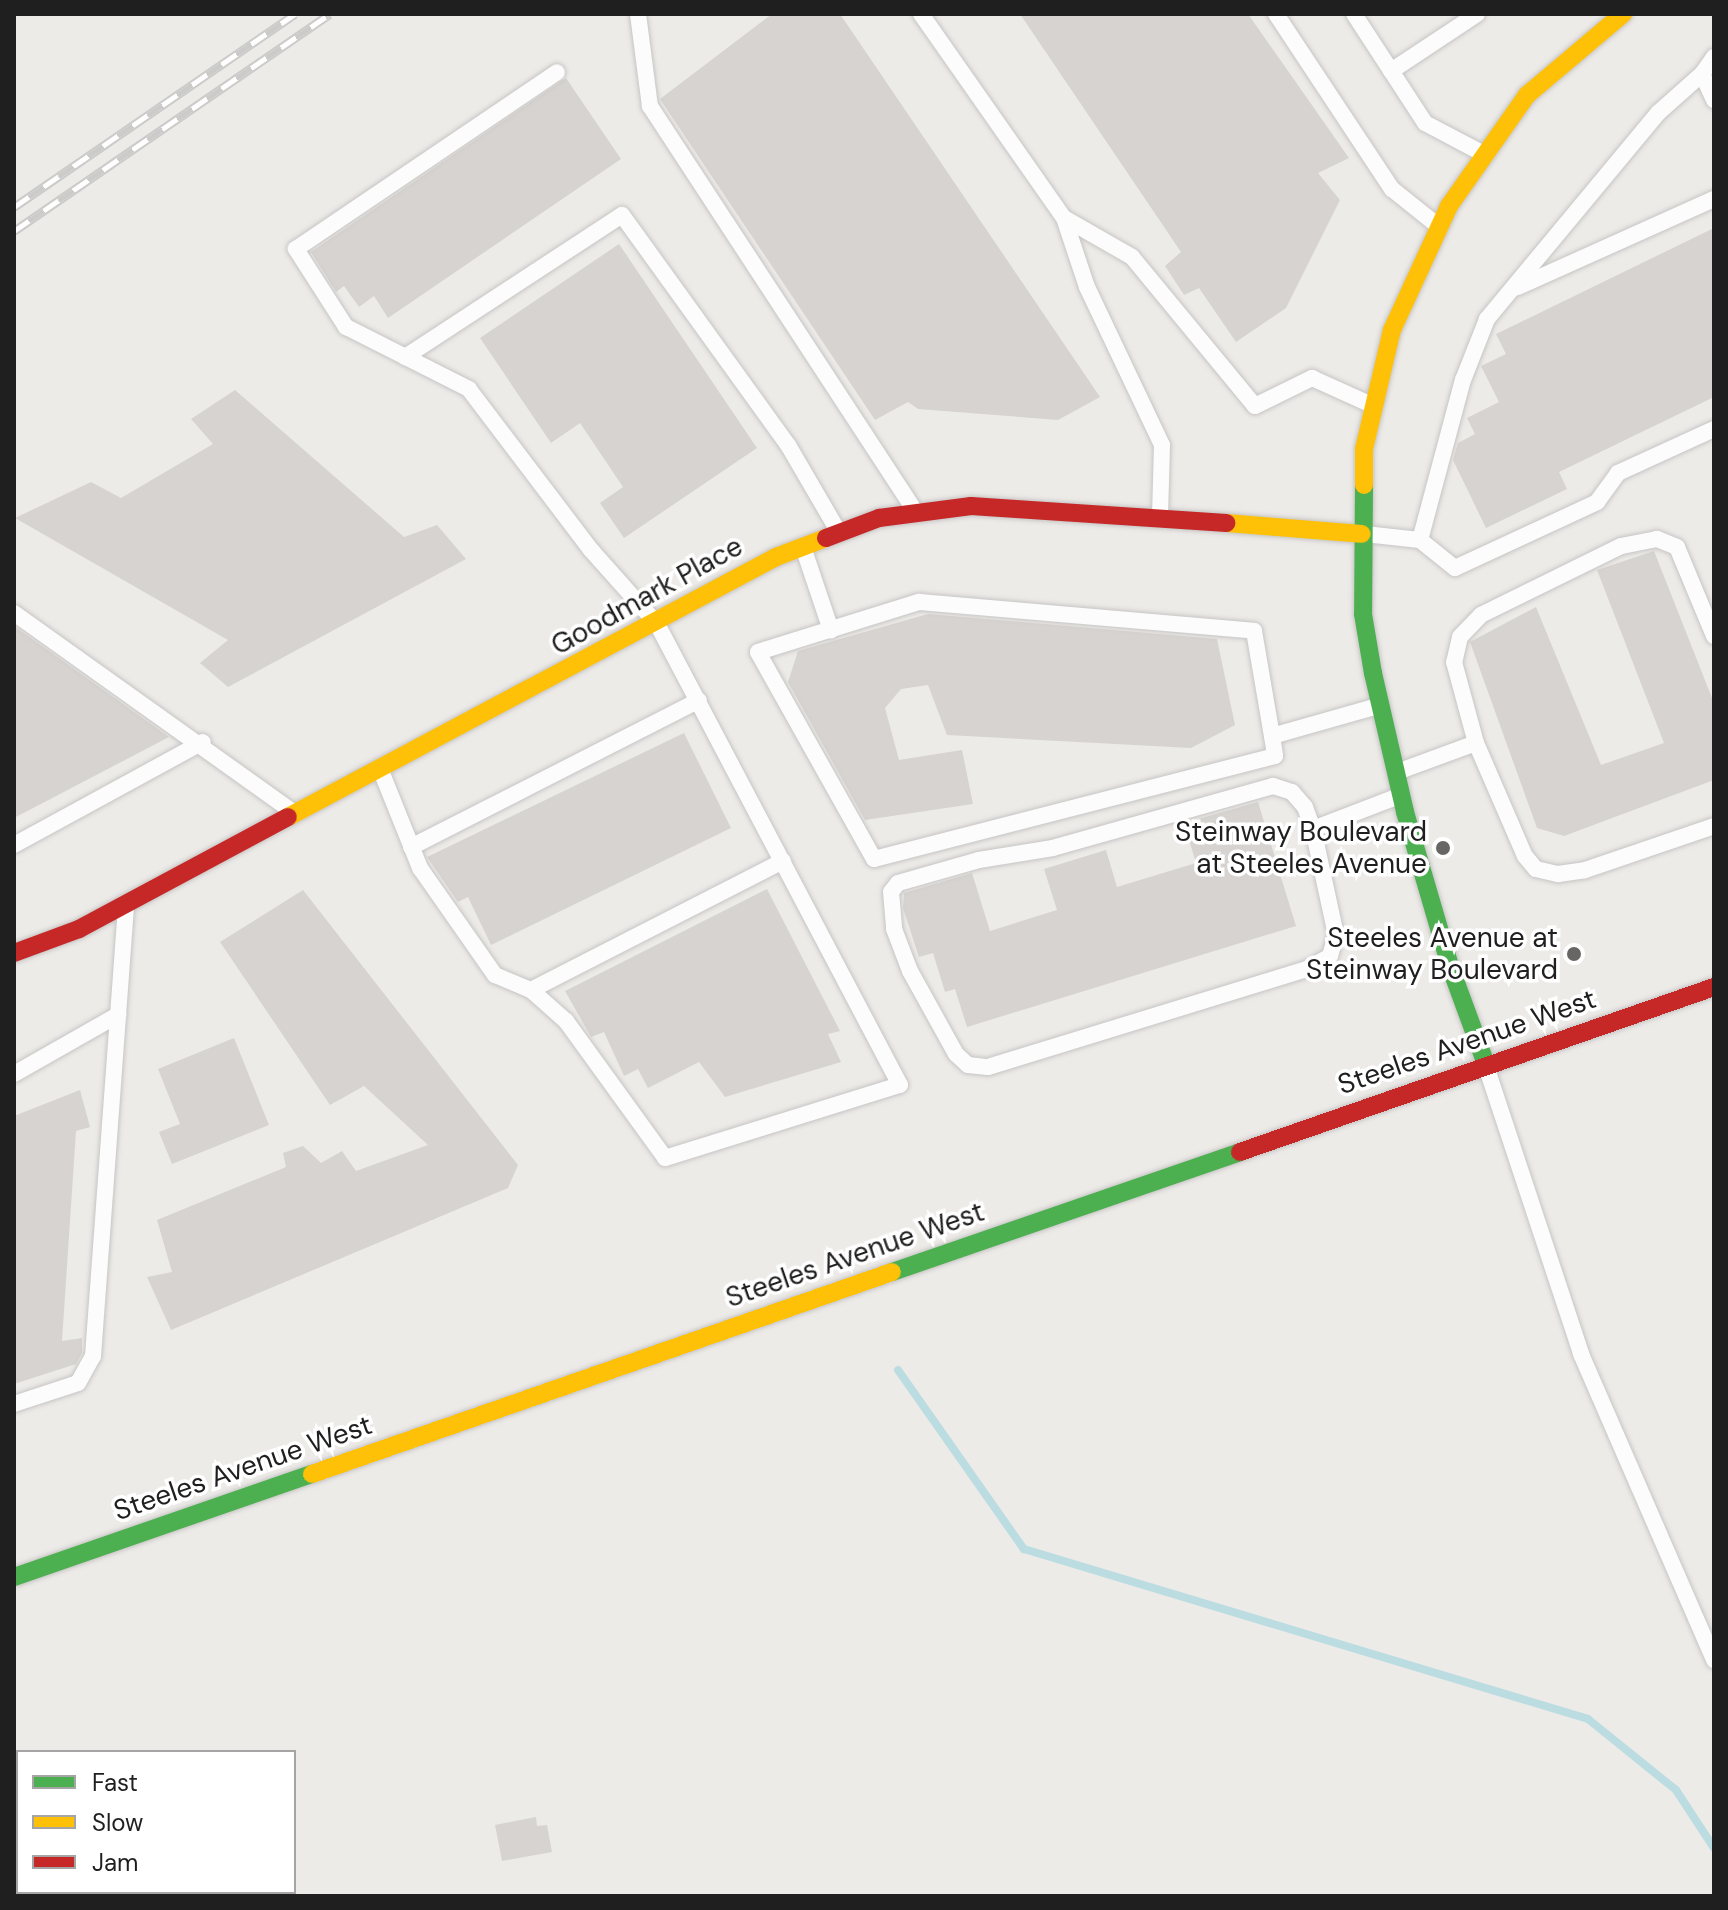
<!DOCTYPE html>
<style>
body{margin:0}
#map{position:relative;width:1728px;height:1910px;overflow:hidden;background:#edebe8;font-family:"DM Sans",sans-serif}
div>[style]{position:absolute}
.stream>*{height:8px;margin:-4px;padding:0 4px;transform-origin:4px;border-radius:4px;background:#bbdce1}
.building>*{inset:0;background:#d6d3d0}
.roads{filter:drop-shadow(0 0 2px #c6c5c4) drop-shadow(0 0 2px #c6c5c4)}
.lane>*{height:16px;margin:-8px;padding:0 8px;transform-origin:8px;border-radius:8px;background:#fcfcfc}
.fast>*{height:18px;margin:-9px;padding:0 9px;transform-origin:9px;border-radius:9px;background:#4caf50}
.slow>*{height:18px;margin:-9px;padding:0 9px;transform-origin:9px;border-radius:9px;background:#ffc107}
.jam>*{height:18px;margin:-9px;padding:0 9px;transform-origin:9px;border-radius:9px;background:#c62828}
.rail>*{height:9px;margin-top:-4.5px;transform-origin:0;background:repeating-linear-gradient(90deg,#fff 0 18px,#cbcbca 0 36px);box-sizing:border-box;border-block:2px solid #cbcbca}
.dots>*{width:22px;height:22px;translate:-50% -50%;box-sizing:border-box;border:4px solid #fff;border-radius:50%}
span{translate:-50% -50%;white-space:nowrap;text-align:center;line-height:1.15;-webkit-text-stroke:7px #fff;paint-order:stroke}
.street-label{font-size:28px;color:#1f1f1f}
.poi-label{font-size:28px;color:#1f1f1f}
.right{translate:-100% -50%;text-align:right}
.frame{position:absolute;inset:0;border:16px solid #1f1f1f;pointer-events:none}
.legend{position:absolute;left:16px;top:1750px;width:280px;height:144px;box-sizing:border-box;background:#fff;border:2px solid #a5a5a5;margin:0;padding:10px 14px;list-style:none;font-size:24px;color:#1f1f1f}
.legend li{display:flex;align-items:center;gap:16px;height:40px}
.legend b{width:40px;border:2px solid #a5a5a5}
</style>
<div id="map">
<div class="stream">
<div style="left:898px;top:1370px;width:219px;rotate:54.9deg"></div>
<div style="left:1024px;top:1549px;width:589px;rotate:16.77deg"></div>
<div style="left:1588px;top:1719px;width:113px;rotate:38.9deg"></div>
<div style="left:1676px;top:1790px;width:69px;rotate:56.8deg"></div>
</div>
<div class="building">
<div style="clip-path:polygon(772px 14px,840px 14px,1100px 397px,1058px 420px,918px 409px,908px 402px,875px 420px,660px 99px)"></div>
<div style="clip-path:polygon(1020px 14px,1248px 14px,1349px 158px,1318px 173px,1340px 200px,1286px 308px,1236px 342px,1199px 288px,1184px 295px,1165px 266px,1181px 252px)"></div>
<div style="clip-path:polygon(566px 78px,621px 159px,388px 318px,374px 296px,359px 307px,344px 286px,336px 292px,311px 252px)"></div>
<div style="clip-path:polygon(1714px 228px,1714px 397px,1559px 472px,1567px 489px,1486px 528px,1453px 460px,1458px 443px,1475px 434px,1467px 418px,1499px 402px,1481px 366px,1506px 354px,1496px 334px)"></div>
<div style="clip-path:polygon(619px 244px,757px 448px,624px 538px,600px 503px,623px 487px,580px 423px,551px 443px,480px 338px)"></div>
<div style="clip-path:polygon(235px 390px,404px 537px,437px 525px,466px 559px,228px 687px,200px 663px,228px 640px,15px 518px,91px 482px,121px 498px,213px 444px,191px 419px)"></div>
<div style="clip-path:polygon(1654px 551px,1714px 703px,1714px 780px,1564px 836px,1537px 828px,1470px 642px,1536px 607px,1601px 765px,1664px 743px,1597px 570px)"></div>
<div style="clip-path:polygon(928px 614px,1217px 639px,1235px 725px,1191px 748px,947px 735px,928px 685px,901px 689px,885px 708px,899px 760px,962px 750px,973px 804px,865px 820px,788px 682px,798px 651px)"></div>
<div style="clip-path:polygon(14px 626px,169px 737px,14px 818px)"></div>
<div style="clip-path:polygon(684px 733px,731px 828px,491px 945px,468px 897px,458px 902px,427px 857px)"></div>
<div style="clip-path:polygon(1258px 802px,1296px 926px,967px 1027px,955px 989px,945px 992px,933px 953px,919px 957px,903px 908px,904px 893px,972px 873px,990px 931px,1057px 910px,1044px 869px,1106px 850px,1117px 887px,1196px 863px,1184px 823px)"></div>
<div style="clip-path:polygon(767px 889px,840px 1031px,828px 1034px,841px 1062px,725px 1097px,699px 1062px,648px 1088px,638px 1069px,624px 1076px,604px 1032px,591px 1037px,565px 991px)"></div>
<div style="clip-path:polygon(303px 890px,518px 1165px,508px 1188px,171px 1330px,147px 1277px,172px 1272px,157px 1220px,286px 1167px,283px 1153px,303px 1146px,321px 1163px,342px 1151px,356px 1171px,428px 1145px,364px 1086px,330px 1105px,220px 942px)"></div>
<div style="clip-path:polygon(234px 1038px,269px 1125px,172px 1164px,159px 1132px,180px 1124px,158px 1069px)"></div>
<div style="clip-path:polygon(80px 1090px,90px 1127px,76px 1131px,62px 1341px,82px 1338px,82px 1353px,76px 1364px,14px 1384px,14px 1116px)"></div>
<div style="clip-path:polygon(536px 1817px,537px 1826px,547px 1825px,552px 1852px,502px 1861px,495px 1825px)"></div>
</div>
<div class="roads">
<div class="lane">
<div style="left:638px;top:14px;width:93px;rotate:82.6deg"></div>
<div style="left:650px;top:106px;width:484px;rotate:56.8deg"></div>
<div style="left:921px;top:14px;width:249px;rotate:55deg"></div>
<div style="left:1064px;top:218px;width:73px;rotate:71.6deg"></div>
<div style="left:1087px;top:287px;width:175px;rotate:64.6deg"></div>
<div style="left:1162px;top:445px;width:70px;rotate:91.6deg"></div>
<div style="left:1276px;top:14px;width:210px;rotate:56.5deg"></div>
<div style="left:1392px;top:189px;width:58px;rotate:38.7deg"></div>
<div style="left:1354px;top:14px;width:130px;rotate:56.9deg"></div>
<div style="left:1425px;top:123px;width:64px;rotate:27.8deg"></div>
<div style="left:1391px;top:71px;width:103px;rotate:-33.5deg"></div>
<div style="left:1702px;top:74px;width:21px;rotate:-55deg"></div>
<div style="left:1064px;top:218px;width:78px;rotate:29.8deg"></div>
<div style="left:1132px;top:257px;width:193px;rotate:50.5deg"></div>
<div style="left:1255px;top:406px;width:64px;rotate:-26.2deg"></div>
<div style="left:1312px;top:378px;width:68px;rotate:24.3deg"></div>
<div style="left:1518px;top:287px;width:215px;rotate:-24.2deg"></div>
<div style="left:405px;top:357px;width:259px;rotate:-33.2deg"></div>
<div style="left:622px;top:215px;width:284px;rotate:54.2deg"></div>
<div style="left:788px;top:445px;width:99px;rotate:59.8deg"></div>
<div style="left:1365px;top:534px;width:55px;rotate:6.2deg"></div>
<div style="left:1420px;top:540px;width:45px;rotate:38.7deg"></div>
<div style="left:1455px;top:568px;width:157px;rotate:-24.9deg"></div>
<div style="left:1597px;top:502px;width:36px;rotate:-54deg"></div>
<div style="left:1618px;top:473px;width:106px;rotate:-24.6deg"></div>
<div style="left:1420px;top:540px;width:166px;rotate:-75deg"></div>
<div style="left:1463px;top:380px;width:66px;rotate:-68.5deg"></div>
<div style="left:1487px;top:319px;width:268px;rotate:-50.3deg"></div>
<div style="left:1658px;top:113px;width:59px;rotate:-41.6deg"></div>
<div style="left:1702px;top:74px;width:29px;rotate:65deg"></div>
<div style="left:803px;top:547px;width:88px;rotate:71.4deg"></div>
<div style="left:14px;top:613px;width:341px;rotate:35.5deg"></div>
<div style="left:1714px;top:636px;width:96px;rotate:-112.6deg"></div>
<div style="left:1677px;top:547px;width:22px;rotate:-158deg"></div>
<div style="left:1657px;top:539px;width:37px;rotate:169deg"></div>
<div style="left:1621px;top:546px;width:156px;rotate:153.8deg"></div>
<div style="left:1481px;top:615px;width:30px;rotate:134deg"></div>
<div style="left:1460px;top:637px;width:26px;rotate:103deg"></div>
<div style="left:1454px;top:662px;width:84px;rotate:74.8deg"></div>
<div style="left:1476px;top:743px;width:123px;rotate:66.6deg"></div>
<div style="left:1525px;top:856px;width:17px;rotate:50deg"></div>
<div style="left:1536px;top:869px;width:23px;rotate:13deg"></div>
<div style="left:1558px;top:874px;width:27px;rotate:-8deg"></div>
<div style="left:1585px;top:870px;width:136px;rotate:-18.8deg"></div>
<div style="left:1272px;top:736px;width:20px;rotate:81deg"></div>
<div style="left:1275px;top:756px;width:414px;rotate:165.6deg"></div>
<div style="left:874px;top:859px;width:237px;rotate:-119.3deg"></div>
<div style="left:758px;top:652px;width:169px;rotate:-17.3deg"></div>
<div style="left:919px;top:602px;width:336px;rotate:4.9deg"></div>
<div style="left:1254px;top:631px;width:107px;rotate:80.3deg"></div>
<div style="left:1272px;top:736px;width:110px;rotate:-15.8deg"></div>
<div style="left:381px;top:771px;width:105px;rotate:68.1deg"></div>
<div style="left:420px;top:868px;width:131px;rotate:55deg"></div>
<div style="left:495px;top:975px;width:39px;rotate:23deg"></div>
<div style="left:531px;top:990px;width:47px;rotate:41.5deg"></div>
<div style="left:566px;top:1021px;width:169px;rotate:54.1deg"></div>
<div style="left:665px;top:1158px;width:246px;rotate:-17.3deg"></div>
<div style="left:900px;top:1085px;width:521px;rotate:-117.79deg"></div>
<div style="left:657px;top:624px;width:99px;rotate:-131.7deg"></div>
<div style="left:591px;top:550px;width:202px;rotate:-127.2deg"></div>
<div style="left:469px;top:389px;width:138px;rotate:-153.2deg"></div>
<div style="left:346px;top:327px;width:93px;rotate:-122.7deg"></div>
<div style="left:296px;top:249px;width:315px;rotate:-34.1deg"></div>
<div style="left:1397px;top:772px;width:84px;rotate:-20.2deg"></div>
<div style="left:1313px;top:829px;width:23px;rotate:-110deg"></div>
<div style="left:1305px;top:807px;width:20px;rotate:-131deg"></div>
<div style="left:1292px;top:792px;width:20px;rotate:-162deg"></div>
<div style="left:1273px;top:786px;width:229px;rotate:164.3deg"></div>
<div style="left:1053px;top:848px;width:75px;rotate:170.8deg"></div>
<div style="left:979px;top:860px;width:84px;rotate:164.1deg"></div>
<div style="left:898px;top:883px;width:11px;rotate:128deg"></div>
<div style="left:891px;top:892px;width:37px;rotate:85deg"></div>
<div style="left:894px;top:929px;width:45px;rotate:69.1deg"></div>
<div style="left:910px;top:971px;width:95px;rotate:61deg"></div>
<div style="left:956px;top:1054px;width:16px;rotate:43deg"></div>
<div style="left:968px;top:1065px;width:20px;rotate:6deg"></div>
<div style="left:988px;top:1067px;width:334px;rotate:-17.1deg"></div>
<div style="left:1307px;top:969px;width:26px;rotate:-29deg"></div>
<div style="left:1330px;top:956px;width:22px;rotate:-74deg"></div>
<div style="left:1336px;top:935px;width:108px;rotate:-102.2deg"></div>
<div style="left:1313px;top:829px;width:92px;rotate:-21deg"></div>
<div style="left:14px;top:845px;width:215px;rotate:-28.6deg"></div>
<div style="left:411px;top:847px;width:323px;rotate:-27deg"></div>
<div style="left:531px;top:990px;width:283px;rotate:-27.1deg"></div>
<div style="left:1487px;top:1069px;width:300px;rotate:71.7deg"></div>
<div style="left:1581px;top:1354px;width:334px;rotate:66.5deg"></div>
<div style="left:14px;top:1074px;width:120px;rotate:-29.6deg"></div>
<div style="left:14px;top:1404px;width:67px;rotate:-18.2deg"></div>
<div style="left:78px;top:1383px;width:31px;rotate:-61deg"></div>
<div style="left:93px;top:1356px;width:448px;rotate:-85.8deg"></div>
</div>
<div class="fast">
<div style="left:1364px;top:485px;width:129px;rotate:90.4deg"></div>
<div style="left:1363px;top:614px;width:60px;rotate:80.4deg"></div>
<div style="left:1373px;top:673px;width:143px;rotate:77deg"></div>
<div style="left:1405px;top:812px;width:164px;rotate:73.7deg"></div>
<div style="left:1451px;top:969px;width:101px;rotate:69.8deg"></div>
<div style="left:892px;top:1272px;width:368px;rotate:-19deg"></div>
<div style="left:14px;top:1577px;width:315px;rotate:-19.1deg"></div>
</div>
<div class="slow">
<div style="left:1364px;top:485px;width:36px;rotate:-90deg"></div>
<div style="left:1364px;top:449px;width:122px;rotate:-76.8deg"></div>
<div style="left:1392px;top:330px;width:136px;rotate:-65.3deg"></div>
<div style="left:1449px;top:206px;width:136px;rotate:-54.9deg"></div>
<div style="left:1527px;top:95px;width:126px;rotate:-40.2deg"></div>
<div style="left:1226px;top:523px;width:136px;rotate:4.6deg"></div>
<div style="left:288px;top:817px;width:553px;rotate:-28.05deg"></div>
<div style="left:776px;top:557px;width:53px;rotate:-20.8deg"></div>
<div style="left:312px;top:1474px;width:614px;rotate:-19.2deg"></div>
</div>
<div class="jam">
<div style="left:826px;top:538px;width:57px;rotate:-20.7deg"></div>
<div style="left:879px;top:518px;width:93px;rotate:-7.4deg"></div>
<div style="left:971px;top:506px;width:256px;rotate:3.8deg"></div>
<div style="left:14px;top:953px;width:69px;rotate:-20.3deg"></div>
<div style="left:79px;top:929px;width:237px;rotate:-28.2deg"></div>
<div style="left:1240px;top:1152px;width:502px;rotate:-19.19deg"></div>
</div>
</div>
<div class="rail">
<div style="left:14px;top:207px;width:341px;rotate:-34.5deg"></div>
<div style="left:14px;top:231px;width:383px;rotate:-34.5deg"></div>
</div>
<div class="dots">
<div style="left:1443px;top:848px;background:#676665"></div>
<div style="left:1574px;top:954px;background:#676665"></div>
</div>
<div class="street-label">
<span style="left:647px;top:596px;rotate:-29deg">Goodmark Place</span>
<span style="left:1467px;top:1042px;rotate:-19deg">Steeles Avenue West</span>
<span style="left:855px;top:1255px;rotate:-19deg">Steeles Avenue West</span>
<span style="left:243px;top:1468px;rotate:-19deg">Steeles Avenue West</span>
</div>
<div class="poi-label">
<span class="right" style="left:1427px;top:848px">Steinway Boulevard<br>at Steeles Avenue</span>
<span class="right" style="left:1558px;top:954px">Steeles Avenue at<br>Steinway Boulevard</span>
</div>
<div class="frame"></div>
<ul class="legend">
<li><b style="height:10px;background:#4caf50"></b>Fast</li>
<li><b style="height:10px;background:#ffc107"></b>Slow</li>
<li><b style="height:10px;background:#c62828"></b>Jam</li>
</ul>
</div>
